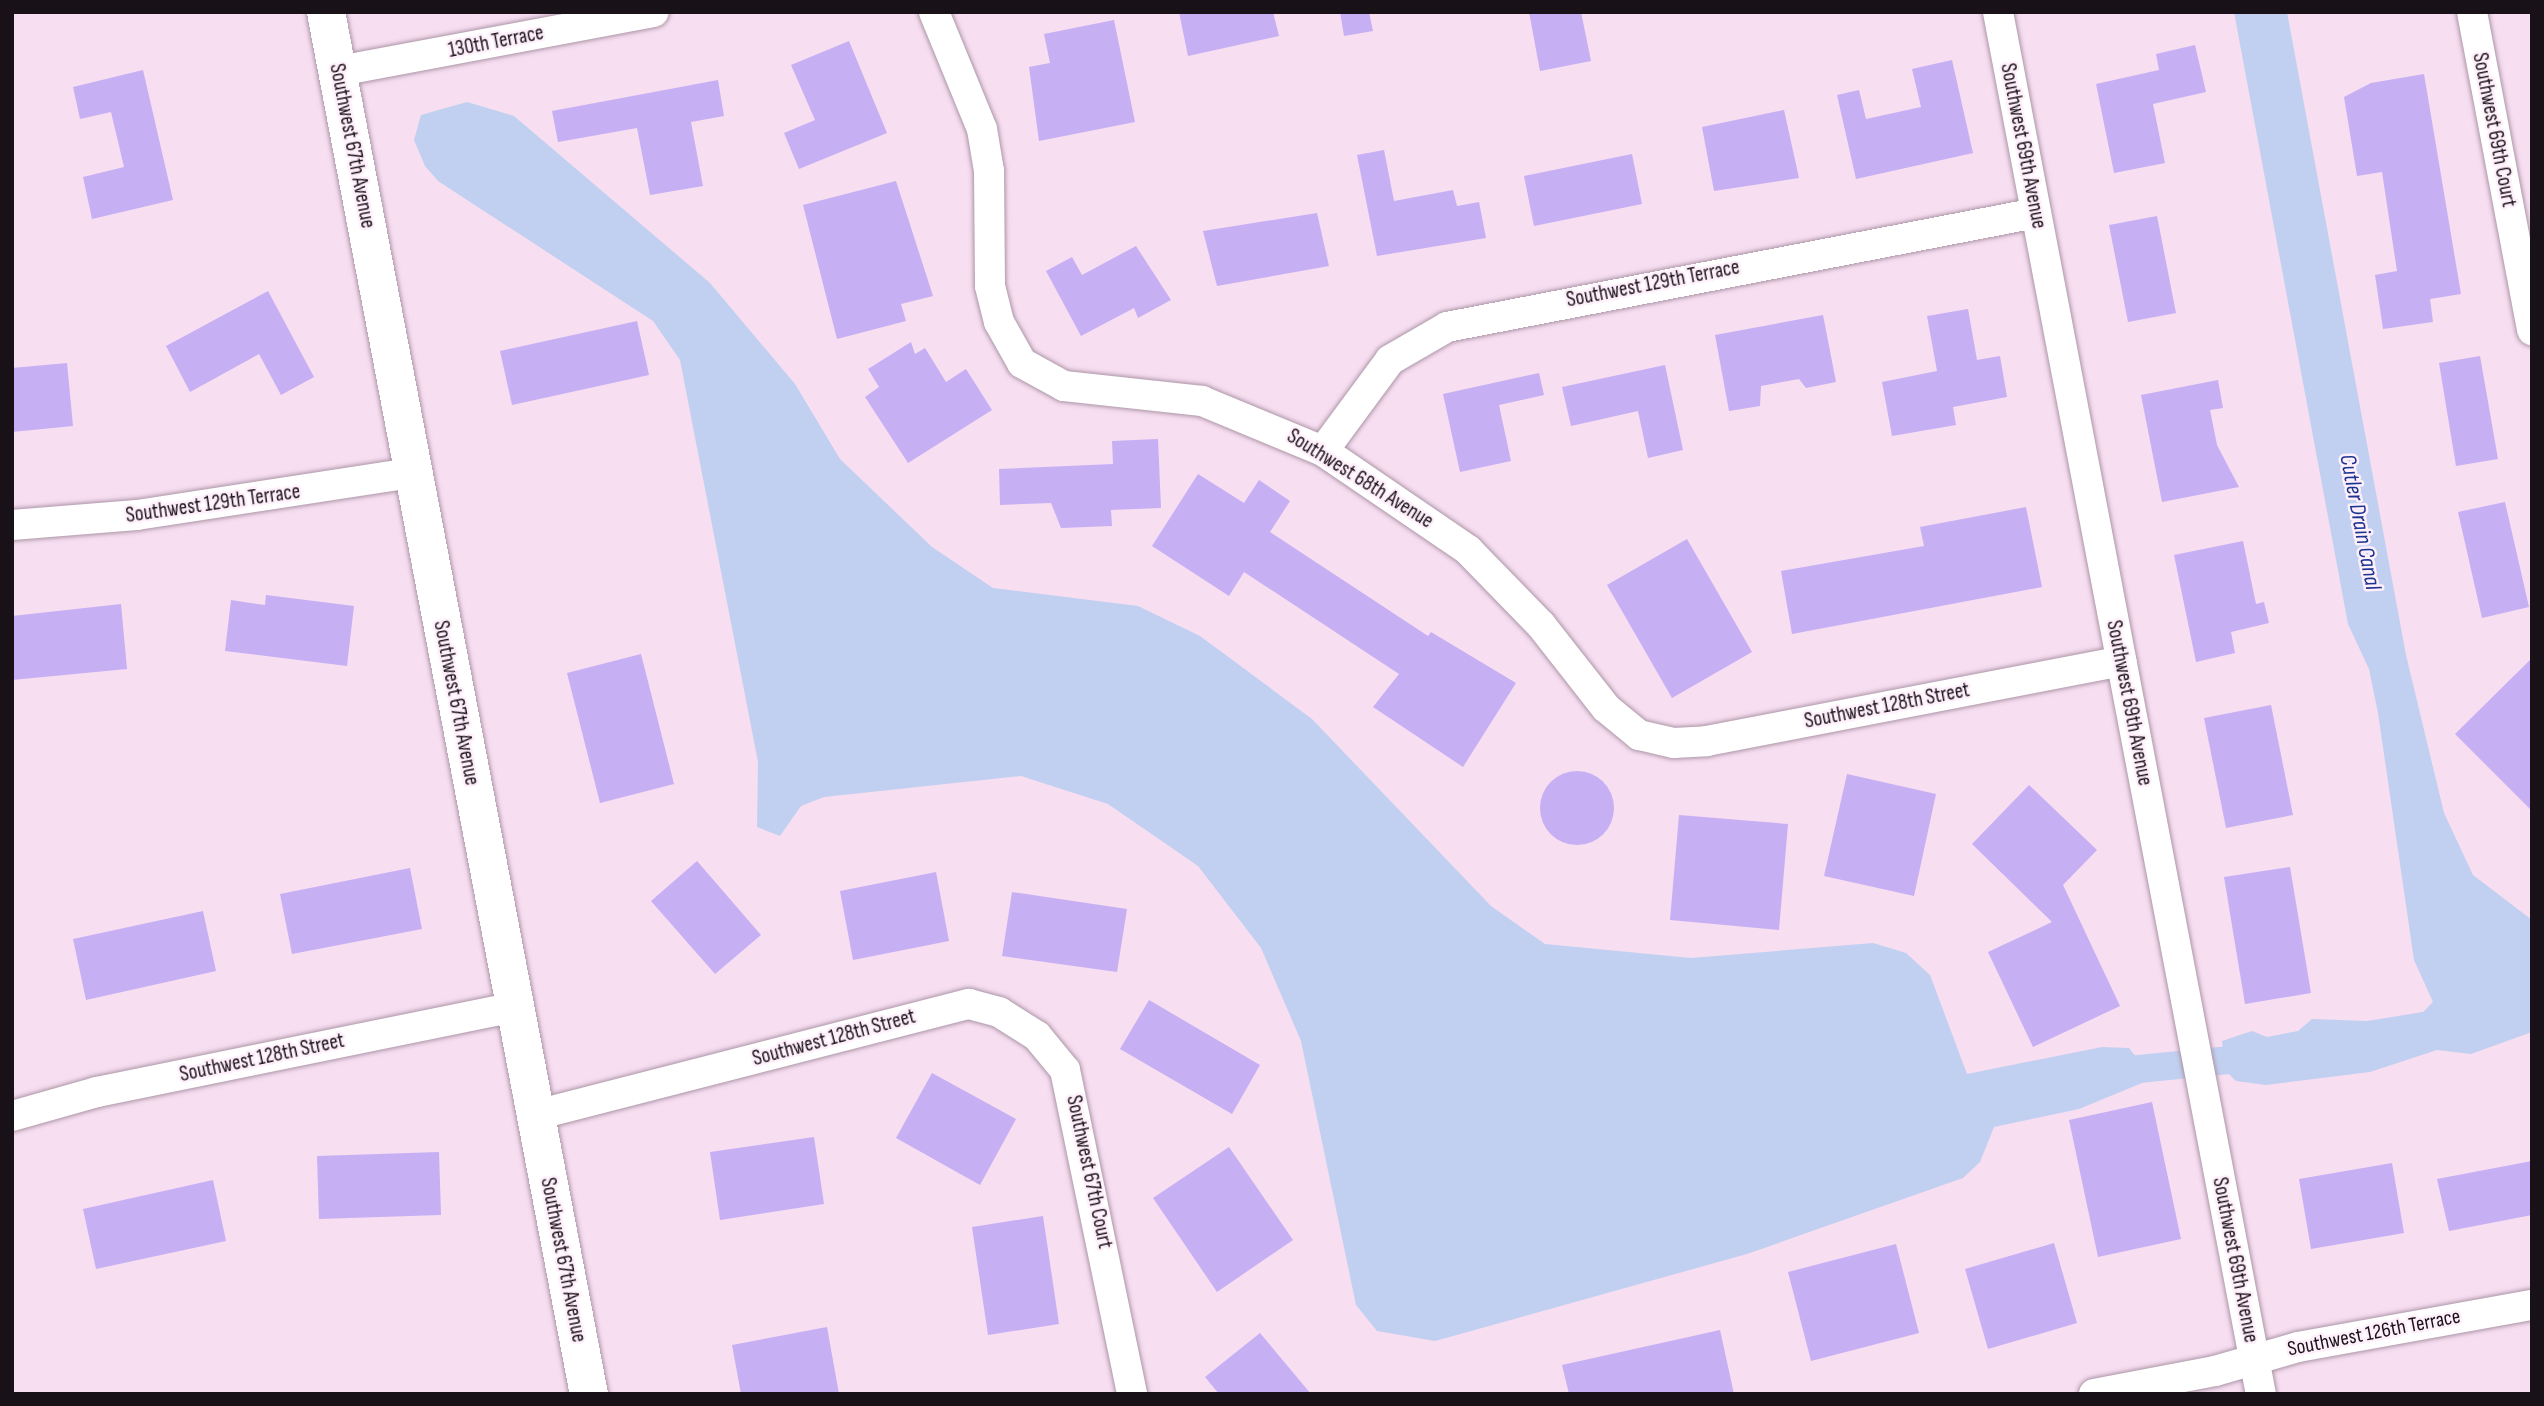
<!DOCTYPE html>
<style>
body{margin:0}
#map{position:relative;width:2544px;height:1406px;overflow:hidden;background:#f7def1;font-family:"Sofia Sans Condensed",sans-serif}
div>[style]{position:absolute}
.water>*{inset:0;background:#c1d0f1}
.canal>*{height:28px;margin:-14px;padding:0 14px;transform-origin:14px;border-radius:14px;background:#c1d0f1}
.building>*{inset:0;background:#c7aff4}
.round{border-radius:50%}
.roads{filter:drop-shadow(0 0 2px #ac96a7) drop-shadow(0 0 2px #ac96a7)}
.street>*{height:30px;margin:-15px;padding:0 15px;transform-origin:15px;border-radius:15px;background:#fff}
.secondary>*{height:38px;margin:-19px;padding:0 19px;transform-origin:19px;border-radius:19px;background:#fff}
span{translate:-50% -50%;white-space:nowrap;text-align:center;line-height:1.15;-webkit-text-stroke:5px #feeffa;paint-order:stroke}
.street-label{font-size:21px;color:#191118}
.water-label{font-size:23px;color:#193590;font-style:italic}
.frame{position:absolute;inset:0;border:14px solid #191118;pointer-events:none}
</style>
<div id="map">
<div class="water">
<div style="clip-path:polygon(2234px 12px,2287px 12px,2406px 655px,2444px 813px,2473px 875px,2532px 920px,2532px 1032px,2471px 1054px,2437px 1050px,2370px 1072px,2266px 1085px,2236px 1081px,2226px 1071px,2222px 1041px,2252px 1031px,2267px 1037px,2298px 1031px,2312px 1019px,2367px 1021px,2423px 1012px,2433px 1002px,2414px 960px,2378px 713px,2369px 669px,2348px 624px)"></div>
<div style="clip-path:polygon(467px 102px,514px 116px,710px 283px,795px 384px,840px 459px,932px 547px,993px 588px,1138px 606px,1200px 636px,1312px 719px,1491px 906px,1545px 944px,1691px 958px,1873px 943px,1906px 953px,1930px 975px,1967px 1074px,2102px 1047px,2129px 1048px,2147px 1071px,2142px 1083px,2079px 1109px,1994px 1127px,1980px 1162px,1963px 1178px,1747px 1254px,1435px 1341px,1377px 1331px,1356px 1305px,1301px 1041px,1261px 948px,1198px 866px,1108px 804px,1021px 776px,824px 797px,801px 806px,780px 836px,757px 827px,758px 762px,680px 360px,653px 321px,438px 181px,425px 166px,414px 140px,421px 115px)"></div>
</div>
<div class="canal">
<div style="left:2109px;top:1072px;width:152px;rotate:-5.7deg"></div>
</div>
<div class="building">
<div style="clip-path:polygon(1179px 12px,1273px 12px,1279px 36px,1188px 56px)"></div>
<div style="clip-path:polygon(1340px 12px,1369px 12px,1373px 31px,1344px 36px)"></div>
<div style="clip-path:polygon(1529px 12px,1581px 12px,1591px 61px,1540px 71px)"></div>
<div style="clip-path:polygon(1114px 20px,1135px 122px,1039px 141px,1029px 67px,1050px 63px,1044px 34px)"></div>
<div style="clip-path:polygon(849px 41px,887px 133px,799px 169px,784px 133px,815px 120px,791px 65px)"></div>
<div style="clip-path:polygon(2195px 45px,2206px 92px,2153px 104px,2165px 163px,2114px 173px,2096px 84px,2159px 70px,2156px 54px)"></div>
<div style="clip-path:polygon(1952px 60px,1973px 153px,1856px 179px,1837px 95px,1859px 90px,1866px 119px,1921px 107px,1912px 69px)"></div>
<div style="clip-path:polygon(143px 70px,173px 200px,92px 219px,83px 177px,124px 167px,111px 112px,80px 119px,73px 87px)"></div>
<div style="clip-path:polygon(2424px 74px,2461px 294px,2430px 299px,2433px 322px,2383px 329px,2375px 275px,2397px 271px,2382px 172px,2357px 176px,2344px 97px,2371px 83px)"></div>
<div style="clip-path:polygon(718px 80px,724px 116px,691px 122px,703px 186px,650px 195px,637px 128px,558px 142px,552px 111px)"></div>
<div style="clip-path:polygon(1784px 110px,1799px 178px,1714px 191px,1702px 127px)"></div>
<div style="clip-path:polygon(1384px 150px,1394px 201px,1453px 190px,1457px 206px,1479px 202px,1486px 238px,1377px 256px,1357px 155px)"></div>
<div style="clip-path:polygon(1632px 154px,1642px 204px,1534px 226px,1524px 176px)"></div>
<div style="clip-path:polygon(896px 181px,933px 296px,901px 304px,906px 321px,837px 339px,803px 205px)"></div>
<div style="clip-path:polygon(1317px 213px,1329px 266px,1217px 286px,1203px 231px)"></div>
<div style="clip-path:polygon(2157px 216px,2176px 313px,2128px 322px,2109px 225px)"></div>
<div style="clip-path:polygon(1136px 246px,1171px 300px,1138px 318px,1134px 308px,1081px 336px,1046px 271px,1072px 257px,1082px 275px)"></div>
<div style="clip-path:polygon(268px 291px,314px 377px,281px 395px,259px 354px,190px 392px,166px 346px)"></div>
<div style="clip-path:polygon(1968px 309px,1977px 360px,2000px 356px,2007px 397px,1953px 407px,1956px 425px,1892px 436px,1882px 382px,1937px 371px,1927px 316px)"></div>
<div style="clip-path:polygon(1823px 315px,1836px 382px,1806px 388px,1799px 379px,1761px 386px,1760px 406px,1729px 411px,1715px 335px)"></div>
<div style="clip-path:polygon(637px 321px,649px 375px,512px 405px,500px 351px)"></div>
<div style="clip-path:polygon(911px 342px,915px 354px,925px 348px,946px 382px,966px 369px,992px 410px,908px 463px,865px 397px,879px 387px,868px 369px)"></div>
<div style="clip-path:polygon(2480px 356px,2498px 459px,2456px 466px,2439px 363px)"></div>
<div style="clip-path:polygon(67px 363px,73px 426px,12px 432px,12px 368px)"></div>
<div style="clip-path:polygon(1665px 365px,1683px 450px,1648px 458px,1638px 411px,1571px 426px,1562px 387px)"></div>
<div style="clip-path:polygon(1539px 373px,1544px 395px,1499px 405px,1511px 461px,1460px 472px,1443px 394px)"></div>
<div style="clip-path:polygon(2218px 380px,2223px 408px,2210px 410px,2217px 445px,2239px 487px,2162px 502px,2141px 395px)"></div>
<div style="clip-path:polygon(1158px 439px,1161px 508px,1111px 510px,1112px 526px,1061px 528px,1051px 503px,1000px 505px,999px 469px,1113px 464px,1112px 441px)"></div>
<div style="clip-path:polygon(1198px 474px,1244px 503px,1259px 480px,1290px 501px,1270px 532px,1428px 636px,1431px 632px,1516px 683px,1463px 767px,1373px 707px,1399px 674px,1244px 572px,1229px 596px,1152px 546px)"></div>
<div style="clip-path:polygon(2505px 502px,2529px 607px,2482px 618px,2458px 512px)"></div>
<div style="clip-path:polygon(2026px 507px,2042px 587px,1792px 634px,1781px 571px,1924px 546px,1920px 527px)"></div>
<div style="clip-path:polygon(1687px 539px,1752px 652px,1672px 698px,1607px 585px)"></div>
<div style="clip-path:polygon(2243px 541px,2256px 604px,2264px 602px,2269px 623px,2231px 632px,2235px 653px,2196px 662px,2174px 555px)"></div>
<div style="clip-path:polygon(266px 595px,354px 606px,347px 666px,225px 651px,231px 600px,265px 605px)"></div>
<div style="clip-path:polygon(121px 604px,127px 669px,12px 680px,12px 616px)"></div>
<div style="clip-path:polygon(641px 654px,674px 784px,600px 803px,567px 673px)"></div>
<div style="clip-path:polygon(2532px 658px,2532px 811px,2455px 734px)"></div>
<div style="clip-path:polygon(2271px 705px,2293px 815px,2226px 828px,2204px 718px)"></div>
<div class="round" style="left:1540px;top:771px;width:74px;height:74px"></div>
<div style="clip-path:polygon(1847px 774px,1936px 794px,1914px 896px,1824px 876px)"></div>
<div style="clip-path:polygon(2029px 785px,2097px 850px,2063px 885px,2120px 1006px,2033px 1047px,1988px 952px,2052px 922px,1972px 844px)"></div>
<div style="clip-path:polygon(1679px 815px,1788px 824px,1779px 930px,1670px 920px)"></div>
<div style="clip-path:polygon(697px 861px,761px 935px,715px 974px,651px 901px)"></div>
<div style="clip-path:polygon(2290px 867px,2311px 993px,2245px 1004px,2224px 877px)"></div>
<div style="clip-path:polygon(410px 868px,422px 929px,292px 954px,280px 894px)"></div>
<div style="clip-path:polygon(936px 872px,949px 941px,853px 960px,840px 891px)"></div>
<div style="clip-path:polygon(1012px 892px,1127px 909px,1117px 972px,1002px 956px)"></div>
<div style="clip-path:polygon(203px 911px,216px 971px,86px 1000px,73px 939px)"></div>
<div style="clip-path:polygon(1149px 1000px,1260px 1065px,1232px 1114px,1120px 1049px)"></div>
<div style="clip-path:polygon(932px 1073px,1016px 1119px,980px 1185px,896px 1138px)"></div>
<div style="clip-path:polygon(2152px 1102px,2181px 1239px,2098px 1257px,2069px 1120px)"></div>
<div style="clip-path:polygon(814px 1137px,824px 1204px,720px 1220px,710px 1152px)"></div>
<div style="clip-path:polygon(1229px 1147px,1293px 1240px,1217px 1292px,1153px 1198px)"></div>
<div style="clip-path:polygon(439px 1152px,441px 1215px,319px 1219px,317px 1156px)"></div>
<div style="clip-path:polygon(2532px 1161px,2532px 1215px,2449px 1231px,2437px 1179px)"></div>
<div style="clip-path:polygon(2392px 1163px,2404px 1233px,2311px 1249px,2299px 1179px)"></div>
<div style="clip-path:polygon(213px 1180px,226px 1241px,96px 1269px,83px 1209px)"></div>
<div style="clip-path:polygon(1043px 1216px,1059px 1324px,988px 1335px,972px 1227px)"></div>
<div style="clip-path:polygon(2054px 1243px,2077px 1323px,1988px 1349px,1965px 1269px)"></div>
<div style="clip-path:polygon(1896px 1244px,1919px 1333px,1811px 1361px,1788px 1272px)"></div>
<div style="clip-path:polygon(827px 1327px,839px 1394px,741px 1394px,732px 1345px)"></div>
<div style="clip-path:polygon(1720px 1330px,1734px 1394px,1569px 1394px,1562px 1365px)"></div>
<div style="clip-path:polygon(1260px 1333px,1311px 1394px,1219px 1394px,1205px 1377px)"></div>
</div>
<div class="roads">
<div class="street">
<div style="left:934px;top:12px;width:126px;rotate:67.7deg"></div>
<div style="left:982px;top:129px;width:43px;rotate:80.5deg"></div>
<div style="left:989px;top:171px;width:115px;rotate:89.5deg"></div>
<div style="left:990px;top:286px;width:37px;rotate:76deg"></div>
<div style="left:999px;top:322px;width:47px;rotate:60.7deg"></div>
<div style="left:1022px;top:363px;width:48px;rotate:28.7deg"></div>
<div style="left:1064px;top:386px;width:139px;rotate:6.2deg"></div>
<div style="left:1202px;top:401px;width:131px;rotate:22.5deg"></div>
<div style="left:1323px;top:451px;width:176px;rotate:34.3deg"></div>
<div style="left:1468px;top:550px;width:105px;rotate:45.8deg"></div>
<div style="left:1541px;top:625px;width:105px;rotate:51.9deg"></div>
<div style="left:1606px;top:708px;width:43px;rotate:39.3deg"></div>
<div style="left:1639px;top:735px;width:36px;rotate:13deg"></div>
<div style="left:1674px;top:743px;width:33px;rotate:-3deg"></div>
<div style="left:1707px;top:741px;width:422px;rotate:-10.9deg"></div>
<div style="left:1998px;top:12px;width:1407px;rotate:79.23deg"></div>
<div style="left:2472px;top:12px;width:324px;rotate:79.3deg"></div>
<div style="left:339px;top:71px;width:320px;rotate:-10.6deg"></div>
<div style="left:1323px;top:451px;width:113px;rotate:-53.6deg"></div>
<div style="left:1390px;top:360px;width:66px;rotate:-30.1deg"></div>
<div style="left:1447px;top:327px;width:600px;rotate:-10.95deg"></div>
<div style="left:12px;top:525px;width:125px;rotate:-4.6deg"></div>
<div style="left:137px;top:515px;width:278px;rotate:-8.7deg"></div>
<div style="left:536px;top:1115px;width:447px;rotate:-14.4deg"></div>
<div style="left:969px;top:1004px;width:31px;rotate:15deg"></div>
<div style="left:999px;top:1012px;width:45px;rotate:32.3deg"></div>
<div style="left:1037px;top:1036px;width:44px;rotate:50.5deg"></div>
<div style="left:1065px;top:1070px;width:331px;rotate:78.3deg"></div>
<div style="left:12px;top:1116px;width:88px;rotate:-15.8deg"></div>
<div style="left:97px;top:1092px;width:426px;rotate:-11.5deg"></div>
<div style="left:2094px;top:1394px;width:123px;rotate:-10.8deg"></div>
<div style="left:2215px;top:1371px;width:86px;rotate:-16.1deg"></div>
<div style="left:2298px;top:1347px;width:238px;rotate:-10.2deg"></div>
</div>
<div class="secondary">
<div style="left:326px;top:12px;width:1407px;rotate:79.23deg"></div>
</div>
</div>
<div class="street-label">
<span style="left:496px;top:42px;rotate:-11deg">130th Terrace</span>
<span style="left:2494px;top:130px;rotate:79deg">Southwest 69th Court</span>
<span style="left:352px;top:146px;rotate:79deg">Southwest 67th Avenue</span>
<span style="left:2023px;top:146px;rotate:79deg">Southwest 69th Avenue</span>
<span style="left:1653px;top:284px;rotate:-11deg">Southwest 129th Terrace</span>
<span style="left:1360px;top:479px;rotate:32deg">Southwest 68th Avenue</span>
<span style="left:213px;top:504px;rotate:-8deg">Southwest 129th Terrace</span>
<span style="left:456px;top:703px;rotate:79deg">Southwest 67th Avenue</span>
<span style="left:2129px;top:703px;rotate:79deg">Southwest 69th Avenue</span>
<span style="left:1887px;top:706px;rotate:-11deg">Southwest 128th Street</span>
<span style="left:834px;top:1038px;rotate:-15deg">Southwest 128th Street</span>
<span style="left:262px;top:1058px;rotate:-12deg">Southwest 128th Street</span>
<span style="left:1089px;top:1172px;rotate:78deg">Southwest 67th Court</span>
<span style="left:563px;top:1260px;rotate:79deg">Southwest 67th Avenue</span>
<span style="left:2235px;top:1260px;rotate:79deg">Southwest 69th Avenue</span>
<span style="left:2374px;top:1333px;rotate:-11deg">Southwest 126th Terrace</span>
</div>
<div class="water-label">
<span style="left:2360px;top:522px;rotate:79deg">Cutler Drain Canal</span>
</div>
<div class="frame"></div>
</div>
